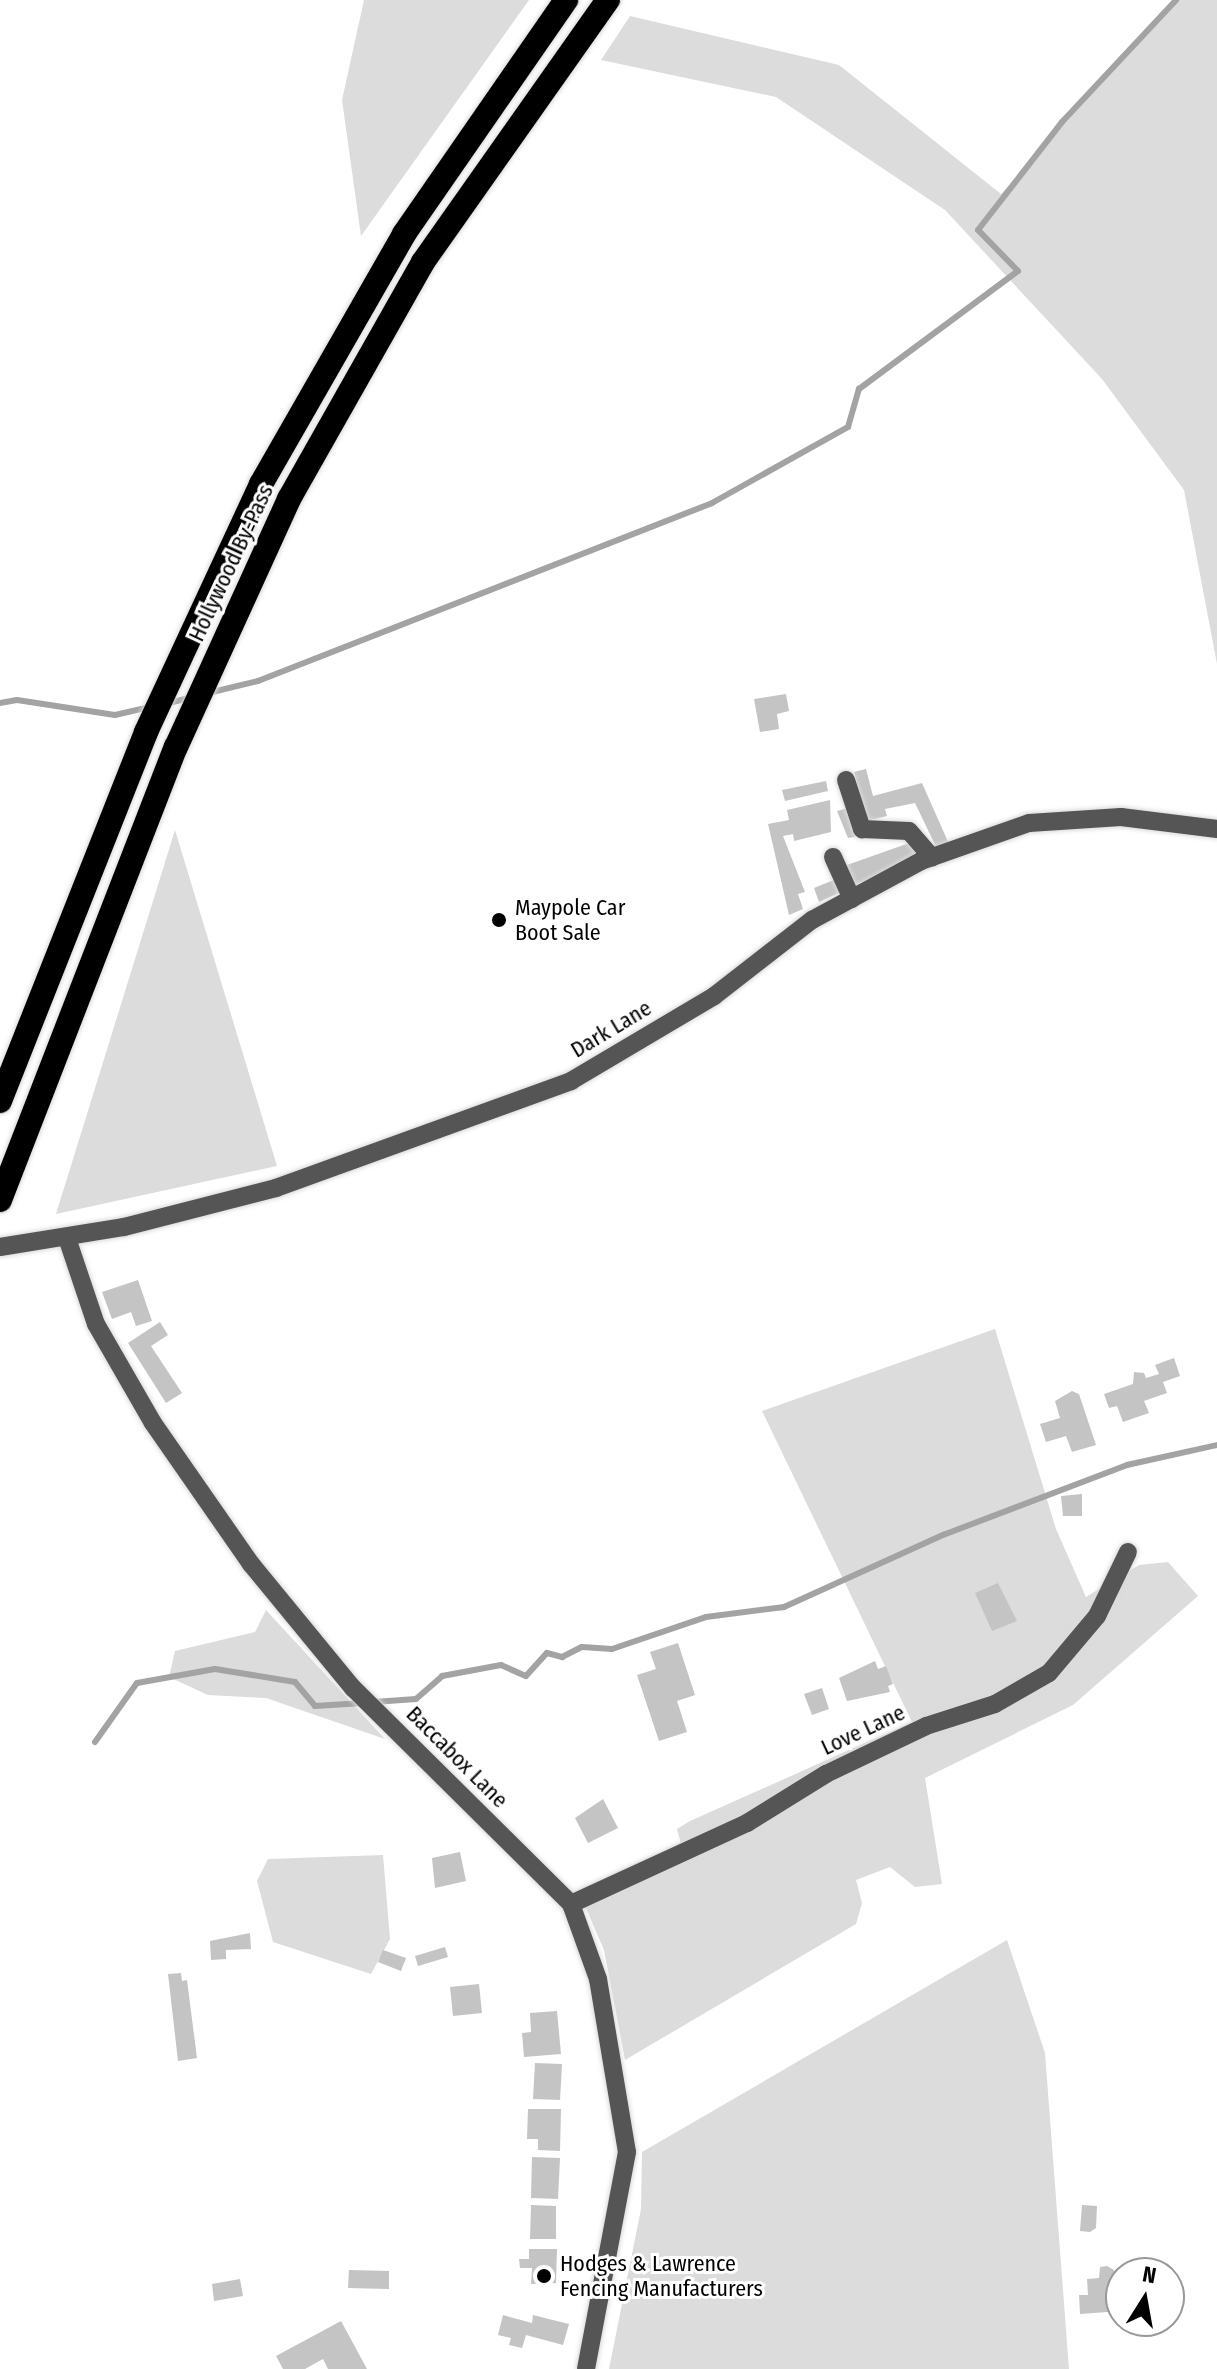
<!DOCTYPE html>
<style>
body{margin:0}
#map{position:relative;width:1217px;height:2369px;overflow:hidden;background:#fff;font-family:"Fira Sans Condensed",sans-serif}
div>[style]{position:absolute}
.green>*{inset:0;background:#dcdcdc}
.stream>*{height:6px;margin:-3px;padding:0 3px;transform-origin:3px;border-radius:3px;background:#a3a3a3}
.building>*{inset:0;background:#c4c4c4}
.roads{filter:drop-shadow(0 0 2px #dbdbdb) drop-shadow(0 0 2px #dbdbdb)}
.minor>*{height:18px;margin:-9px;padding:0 9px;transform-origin:9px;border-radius:9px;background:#555}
.highway>*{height:24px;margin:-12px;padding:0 12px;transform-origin:12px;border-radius:12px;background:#000}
.dots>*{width:22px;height:22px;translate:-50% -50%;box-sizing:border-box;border:4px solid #fff;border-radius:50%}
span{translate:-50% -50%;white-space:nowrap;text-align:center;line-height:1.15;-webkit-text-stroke:6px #fff;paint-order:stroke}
.street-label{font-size:22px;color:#000}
.poi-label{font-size:22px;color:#000}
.left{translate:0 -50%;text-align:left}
.north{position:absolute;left:1105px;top:2257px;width:80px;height:80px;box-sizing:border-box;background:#fff;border:2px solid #999;border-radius:50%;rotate:11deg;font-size:22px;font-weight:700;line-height:32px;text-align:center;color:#000}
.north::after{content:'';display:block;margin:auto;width:28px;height:36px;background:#000;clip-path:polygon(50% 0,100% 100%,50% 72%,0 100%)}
</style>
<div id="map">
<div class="green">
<div style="clip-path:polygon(364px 0,529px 0,361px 236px,342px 100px)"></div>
<div style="clip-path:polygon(1176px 0,1217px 0,1217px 664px,1184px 490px,1102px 379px,945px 210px,776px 97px,601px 60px,630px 16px,839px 65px,1001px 194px)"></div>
<div style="clip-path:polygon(175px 830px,277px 1166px,56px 1214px)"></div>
<div style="clip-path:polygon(995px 1329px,1056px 1529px,1086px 1597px,1139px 1565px,1168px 1562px,1198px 1596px,1073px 1705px,925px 1778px,942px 1884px,915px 1887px,890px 1867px,856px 1880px,862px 1903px,856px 1924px,625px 2060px,604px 1950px,582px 1899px,683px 1852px,677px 1829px,690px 1821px,912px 1722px,762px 1411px)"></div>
<div style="clip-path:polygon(266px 1610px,385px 1739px,266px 1698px,208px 1695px,169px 1677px,175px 1651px,255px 1632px)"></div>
<div style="clip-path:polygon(383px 1855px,390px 1939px,371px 1974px,273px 1942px,257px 1881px,268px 1859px)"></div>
<div style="clip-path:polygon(1007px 1940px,1045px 2053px,1069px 2369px,609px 2369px,641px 2209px,642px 2152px)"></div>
</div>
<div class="stream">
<div style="left:208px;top:693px;width:51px;rotate:-13.5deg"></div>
<div style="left:258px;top:681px;width:488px;rotate:-21.4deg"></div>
<div style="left:712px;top:503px;width:156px;rotate:-29.2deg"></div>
<div style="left:848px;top:427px;width:40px;rotate:-74deg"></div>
<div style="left:859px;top:389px;width:198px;rotate:-36.6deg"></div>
<div style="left:1018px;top:271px;width:57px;rotate:-134.3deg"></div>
<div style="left:978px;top:230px;width:137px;rotate:-52.1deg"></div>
<div style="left:1062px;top:122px;width:167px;rotate:-46.9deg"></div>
<div style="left:0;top:703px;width:17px;rotate:-10deg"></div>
<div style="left:17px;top:700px;width:99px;rotate:8.7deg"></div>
<div style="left:115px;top:715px;width:36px;rotate:-13deg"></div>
<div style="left:169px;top:703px;width:25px;rotate:-14deg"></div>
<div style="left:374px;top:1702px;width:42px;rotate:-4.1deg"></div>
<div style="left:416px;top:1699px;width:35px;rotate:-41deg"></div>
<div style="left:442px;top:1676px;width:60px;rotate:-10.6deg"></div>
<div style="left:501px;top:1665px;width:27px;rotate:24deg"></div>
<div style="left:526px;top:1676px;width:31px;rotate:-48deg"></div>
<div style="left:547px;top:1653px;width:16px;rotate:15deg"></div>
<div style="left:562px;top:1657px;width:22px;rotate:-27deg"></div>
<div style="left:582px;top:1647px;width:30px;rotate:4deg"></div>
<div style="left:612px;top:1649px;width:99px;rotate:-18.8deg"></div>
<div style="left:706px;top:1617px;width:79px;rotate:-7.3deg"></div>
<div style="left:784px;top:1607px;width:175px;rotate:-24.4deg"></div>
<div style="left:943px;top:1535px;width:197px;rotate:-20.8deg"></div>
<div style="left:1127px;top:1465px;width:92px;rotate:-12.5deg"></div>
<div style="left:95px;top:1742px;width:72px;rotate:-54.6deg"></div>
<div style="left:137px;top:1683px;width:79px;rotate:-10.2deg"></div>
<div style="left:215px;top:1669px;width:81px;rotate:9.2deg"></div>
<div style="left:295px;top:1682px;width:31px;rotate:50deg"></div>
<div style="left:315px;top:1706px;width:48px;rotate:-3.6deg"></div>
</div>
<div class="building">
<div style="clip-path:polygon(786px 694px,789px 711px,777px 714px,779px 729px,760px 732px,754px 699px)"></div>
<div style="clip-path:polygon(866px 769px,873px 796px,922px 783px,949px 844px,937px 849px,915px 803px,885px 809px,887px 816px,867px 821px,854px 772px)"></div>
<div style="clip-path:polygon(826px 781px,828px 791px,785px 801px,782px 790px)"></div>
<div style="clip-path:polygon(830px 800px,831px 832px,794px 841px,793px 834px,783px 836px,805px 892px,798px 894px,803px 909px,789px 915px,768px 824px,789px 820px,787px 810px)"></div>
<div style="clip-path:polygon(848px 808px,855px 837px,848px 838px,837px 811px)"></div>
<div style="clip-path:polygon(912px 842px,919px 857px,855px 885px,847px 865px)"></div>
<div style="clip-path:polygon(836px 879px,841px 892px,819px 902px,814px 888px)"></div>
<div style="clip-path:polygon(138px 1280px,152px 1321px,136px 1326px,131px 1312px,112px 1319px,102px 1292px)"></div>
<div style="clip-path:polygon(160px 1322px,168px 1335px,151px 1346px,182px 1393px,166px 1403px,128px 1343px)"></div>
<div style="clip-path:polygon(1174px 1358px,1180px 1376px,1163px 1382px,1167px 1393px,1144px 1401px,1149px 1413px,1123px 1422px,1117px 1406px,1109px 1408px,1104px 1394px,1133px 1384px,1134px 1372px,1144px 1373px,1146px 1378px,1159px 1374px,1155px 1365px)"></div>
<div style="clip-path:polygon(1072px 1391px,1079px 1394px,1096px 1445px,1072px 1452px,1066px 1436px,1046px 1442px,1040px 1424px,1060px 1418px,1055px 1401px)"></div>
<div style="clip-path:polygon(1082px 1494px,1082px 1516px,1063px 1516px,1061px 1496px)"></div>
<div style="clip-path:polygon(998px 1583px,1017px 1621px,992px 1631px,975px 1593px)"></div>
<div style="clip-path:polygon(678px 1643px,695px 1695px,677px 1701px,687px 1732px,659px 1741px,637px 1675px,656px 1669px,650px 1652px)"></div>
<div style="clip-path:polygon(875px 1661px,878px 1669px,886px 1666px,893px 1684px,888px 1686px,890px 1692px,847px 1701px,839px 1678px)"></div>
<div style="clip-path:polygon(822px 1688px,829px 1709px,812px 1715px,804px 1694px)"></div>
<div style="clip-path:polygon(603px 1799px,618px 1828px,588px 1843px,575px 1818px)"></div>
<div style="clip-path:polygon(460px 1852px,466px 1881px,435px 1888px,432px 1858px)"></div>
<div style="clip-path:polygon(250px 1933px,251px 1949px,226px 1950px,226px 1959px,211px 1960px,210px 1941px)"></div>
<div style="clip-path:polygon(445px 1947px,448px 1957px,418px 1966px,415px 1956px)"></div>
<div style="clip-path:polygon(383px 1950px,406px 1958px,401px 1971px,378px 1962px)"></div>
<div style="clip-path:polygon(181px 1973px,182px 1981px,187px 1980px,197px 2058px,178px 2061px,168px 1974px)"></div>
<div style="clip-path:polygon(479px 1984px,482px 2013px,453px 2016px,450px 1987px)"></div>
<div style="clip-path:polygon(557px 2011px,561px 2054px,524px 2057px,522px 2033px,531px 2032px,530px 2013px)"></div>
<div style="clip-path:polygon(535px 2063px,562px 2064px,560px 2100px,533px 2099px)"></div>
<div style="clip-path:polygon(528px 2109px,561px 2109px,560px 2151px,538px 2150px,538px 2139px,527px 2139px)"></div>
<div style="clip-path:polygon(532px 2157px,560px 2158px,558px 2199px,531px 2198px)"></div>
<div style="clip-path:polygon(531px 2205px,556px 2206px,556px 2239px,530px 2239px)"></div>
<div style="clip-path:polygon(1082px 2205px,1097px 2206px,1096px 2228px,1090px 2232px,1080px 2231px)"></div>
<div style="clip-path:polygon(529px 2249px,557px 2249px,556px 2283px,531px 2284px,532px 2268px,520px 2268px,519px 2259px,529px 2259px)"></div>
<div style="clip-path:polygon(1107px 2266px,1114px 2270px,1121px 2311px,1080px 2314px,1079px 2295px,1088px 2295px,1087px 2279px,1099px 2278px,1100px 2267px)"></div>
<div style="clip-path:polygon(349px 2270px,389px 2271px,389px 2289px,348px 2288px)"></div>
<div style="clip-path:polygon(240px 2279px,243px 2296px,214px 2301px,212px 2284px)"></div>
<div style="clip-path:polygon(503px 2315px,532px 2323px,533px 2315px,569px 2324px,563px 2345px,526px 2335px,522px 2348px,509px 2345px,511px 2338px,498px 2335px)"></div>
<div style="clip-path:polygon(341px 2321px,367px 2369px,328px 2369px,323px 2359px,305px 2369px,283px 2369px,276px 2356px)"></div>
</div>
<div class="roads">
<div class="minor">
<div style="left:846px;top:780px;width:52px;rotate:71.9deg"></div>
<div style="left:862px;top:829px;width:47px;rotate:2.4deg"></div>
<div style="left:909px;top:831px;width:35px;rotate:49deg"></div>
<div style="left:833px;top:857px;width:46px;rotate:65.7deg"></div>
<div style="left:67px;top:1238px;width:91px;rotate:71.4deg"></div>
<div style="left:96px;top:1324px;width:114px;rotate:60.1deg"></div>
<div style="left:153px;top:1423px;width:172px;rotate:55.2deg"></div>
<div style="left:251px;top:1564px;width:161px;rotate:50.6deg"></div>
<div style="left:353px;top:1688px;width:307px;rotate:44.7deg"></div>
<div style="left:571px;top:1904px;width:80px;rotate:70.2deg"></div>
<div style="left:598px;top:1979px;width:175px;rotate:80.5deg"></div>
<div style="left:627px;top:2152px;width:221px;rotate:100.7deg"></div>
<div style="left:0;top:1247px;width:126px;rotate:-9.2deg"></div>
<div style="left:124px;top:1227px;width:157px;rotate:-14.4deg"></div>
<div style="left:276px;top:1188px;width:314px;rotate:-19.9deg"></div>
<div style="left:571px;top:1081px;width:166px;rotate:-30.7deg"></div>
<div style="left:714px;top:996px;width:124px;rotate:-37.8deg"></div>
<div style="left:812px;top:920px;width:124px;rotate:-28.4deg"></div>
<div style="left:921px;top:861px;width:114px;rotate:-19.4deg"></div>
<div style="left:1029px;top:823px;width:92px;rotate:-3.7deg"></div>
<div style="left:1121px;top:817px;width:97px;rotate:7.1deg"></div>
<div style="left:571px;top:1904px;width:194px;rotate:-24.7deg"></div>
<div style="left:747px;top:1823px;width:93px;rotate:-31.8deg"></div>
<div style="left:826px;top:1774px;width:111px;rotate:-25.6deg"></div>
<div style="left:926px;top:1726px;width:72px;rotate:-17.7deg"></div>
<div style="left:995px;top:1704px;width:62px;rotate:-29.9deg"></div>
<div style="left:1049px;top:1673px;width:75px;rotate:-49.9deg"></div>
<div style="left:1097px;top:1616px;width:71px;rotate:-64.2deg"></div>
</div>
<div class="highway">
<div style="left:0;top:1101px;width:397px;rotate:-68.4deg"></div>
<div style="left:146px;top:732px;width:273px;rotate:-65.1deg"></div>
<div style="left:261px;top:484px;width:288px;rotate:-60.2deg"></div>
<div style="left:404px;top:234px;width:285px;rotate:-55.3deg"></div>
<div style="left:0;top:1200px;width:486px;rotate:-68.8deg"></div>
<div style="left:176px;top:747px;width:273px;rotate:-65.5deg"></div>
<div style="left:289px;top:499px;width:272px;rotate:-60.5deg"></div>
<div style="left:423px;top:262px;width:321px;rotate:-54.8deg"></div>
</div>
</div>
<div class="dots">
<div style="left:499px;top:920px;background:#000"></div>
<div style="left:544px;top:2276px;background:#000"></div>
</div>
<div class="street-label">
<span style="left:231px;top:563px;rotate:-65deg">Hollywood By-Pass</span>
<span style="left:611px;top:1029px;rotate:-31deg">Dark Lane</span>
<span style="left:863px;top:1730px;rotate:-25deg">Love Lane</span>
<span style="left:457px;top:1757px;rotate:45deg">Baccabox Lane</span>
</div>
<div class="poi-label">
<span class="left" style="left:515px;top:920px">Maypole Car<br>Boot Sale</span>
<span class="left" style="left:560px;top:2276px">Hodges &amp; Lawrence<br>Fencing Manufacturers</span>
</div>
<div class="north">N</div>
</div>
